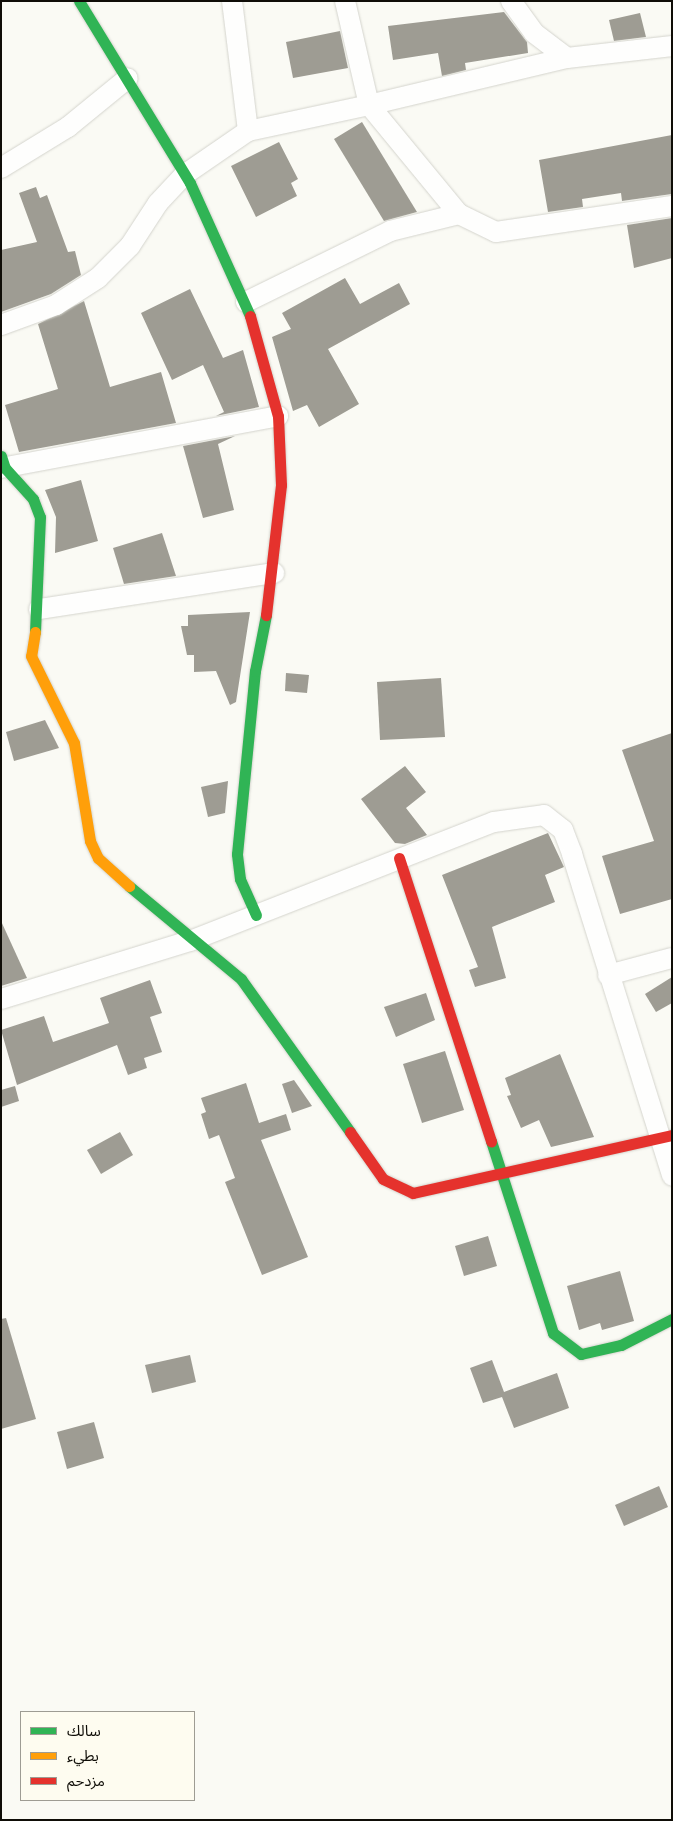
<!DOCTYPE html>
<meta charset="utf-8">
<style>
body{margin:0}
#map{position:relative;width:673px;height:1821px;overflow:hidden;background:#fafaf4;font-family:"PT Sans Narrow","Noto Sans Arabic",sans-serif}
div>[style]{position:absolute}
.building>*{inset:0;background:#9e9c93}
.roads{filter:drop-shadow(0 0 1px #d4d4cd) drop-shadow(0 0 1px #d4d4cd)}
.street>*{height:20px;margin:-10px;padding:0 10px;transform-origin:10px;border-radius:10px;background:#fefefd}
.fast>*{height:11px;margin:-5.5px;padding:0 5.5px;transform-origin:5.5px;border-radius:5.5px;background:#30b455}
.slow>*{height:11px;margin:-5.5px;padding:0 5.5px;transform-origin:5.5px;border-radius:5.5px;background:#ff9f0a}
.jam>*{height:11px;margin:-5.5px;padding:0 5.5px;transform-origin:5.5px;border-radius:5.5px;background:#e5322d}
span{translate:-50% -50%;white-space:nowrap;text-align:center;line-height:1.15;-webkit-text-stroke:5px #fefcf0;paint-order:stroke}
.frame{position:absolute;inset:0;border:2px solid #0f0d07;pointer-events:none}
.legend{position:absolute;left:20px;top:1711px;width:175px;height:90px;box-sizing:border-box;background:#fefcf0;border:1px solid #9e9c93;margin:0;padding:6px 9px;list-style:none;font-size:15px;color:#0f0d07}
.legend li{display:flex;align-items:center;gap:10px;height:25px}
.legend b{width:25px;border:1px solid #9e9c93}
</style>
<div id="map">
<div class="building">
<div style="clip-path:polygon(504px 12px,527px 42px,528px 53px,465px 63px,466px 70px,442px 76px,438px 53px,393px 60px,388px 26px)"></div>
<div style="clip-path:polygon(640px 13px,646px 37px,614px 41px,609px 20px)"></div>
<div style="clip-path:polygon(340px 31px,348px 68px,293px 78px,286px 42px)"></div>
<div style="clip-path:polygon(362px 122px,417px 212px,384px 221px,334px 139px)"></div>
<div style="clip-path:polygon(672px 135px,672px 194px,622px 201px,621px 193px,582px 199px,583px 207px,548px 212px,539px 160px)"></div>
<div style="clip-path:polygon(279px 142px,298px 179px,291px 183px,297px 196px,256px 217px,231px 166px)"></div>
<div style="clip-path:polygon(36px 187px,40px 198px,47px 195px,68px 252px,75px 251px,81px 275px,51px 294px,1px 312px,1px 250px,37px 242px,19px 193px)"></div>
<div style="clip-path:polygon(672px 218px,672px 258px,634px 268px,627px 225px)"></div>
<div style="clip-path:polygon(345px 278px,360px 304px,399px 283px,410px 304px,328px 349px,359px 404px,319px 427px,307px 405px,293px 411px,272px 337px,291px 329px,282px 313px)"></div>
<div style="clip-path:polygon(190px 289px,223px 358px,243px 350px,259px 407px,216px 416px,224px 412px,203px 365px,172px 380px,141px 313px)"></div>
<div style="clip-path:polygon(84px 301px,110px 387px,161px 372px,176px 423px,19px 452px,5px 405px,58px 389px,38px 324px)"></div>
<div style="clip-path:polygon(235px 436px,218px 444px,234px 510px,203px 518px,183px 446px)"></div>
<div style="clip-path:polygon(81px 480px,98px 541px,55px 553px,56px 517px,45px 490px)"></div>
<div style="clip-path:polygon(162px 533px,176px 576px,124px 584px,113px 548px)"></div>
<div style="clip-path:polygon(250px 612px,236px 702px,230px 705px,216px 671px,194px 672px,194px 655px,187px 655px,181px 626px,188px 626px,188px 615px)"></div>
<div style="clip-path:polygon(286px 673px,309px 675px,307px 693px,285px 691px)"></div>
<div style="clip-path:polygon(441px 678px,445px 737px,380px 740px,377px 682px)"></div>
<div style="clip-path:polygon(45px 720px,59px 748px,14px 761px,6px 732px)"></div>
<div style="clip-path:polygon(672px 733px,672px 899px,620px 914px,602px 856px,654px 841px,622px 750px)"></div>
<div style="clip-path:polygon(405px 766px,426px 792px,406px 808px,427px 835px,405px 844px,395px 843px,361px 799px)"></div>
<div style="clip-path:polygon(228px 781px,225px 813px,208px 817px,201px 787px)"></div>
<div style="clip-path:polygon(548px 833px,564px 867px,545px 875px,555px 902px,492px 927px,506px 978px,475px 987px,469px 970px,478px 967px,442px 875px)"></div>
<div style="clip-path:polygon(1px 921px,27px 978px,1px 986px)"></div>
<div style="clip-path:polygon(672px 977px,672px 1003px,656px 1012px,645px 994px)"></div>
<div style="clip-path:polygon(150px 980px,162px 1013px,150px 1017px,162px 1052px,144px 1058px,147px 1068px,128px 1075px,117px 1045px,17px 1085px,1px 1030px,44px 1016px,53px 1042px,109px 1023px,100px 998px)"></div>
<div style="clip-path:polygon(426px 993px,435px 1020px,396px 1037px,384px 1007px)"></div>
<div style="clip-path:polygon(445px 1051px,464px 1110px,422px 1123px,403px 1064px)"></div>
<div style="clip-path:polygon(560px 1054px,594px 1137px,551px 1147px,539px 1120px,521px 1128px,507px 1096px,511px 1095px,505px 1078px)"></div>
<div style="clip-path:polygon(294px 1080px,312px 1106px,292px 1113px,282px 1084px)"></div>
<div style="clip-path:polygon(246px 1083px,259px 1123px,286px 1114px,291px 1130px,261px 1140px,308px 1257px,262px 1275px,225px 1182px,235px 1178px,219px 1135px,209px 1139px,201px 1114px,206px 1112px,201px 1098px)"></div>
<div style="clip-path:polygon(15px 1086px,19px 1101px,1px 1107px,1px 1090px)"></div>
<div style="clip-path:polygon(120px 1132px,133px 1155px,101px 1174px,87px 1150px)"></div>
<div style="clip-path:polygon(488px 1236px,497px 1266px,464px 1276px,455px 1246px)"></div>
<div style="clip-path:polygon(620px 1271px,634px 1321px,602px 1330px,600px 1323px,579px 1330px,567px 1286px)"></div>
<div style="clip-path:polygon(6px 1318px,36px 1419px,1px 1429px,1px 1319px)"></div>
<div style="clip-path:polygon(190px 1355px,196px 1382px,152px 1393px,145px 1365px)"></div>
<div style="clip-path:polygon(492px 1360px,504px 1392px,557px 1373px,569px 1408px,514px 1428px,502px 1397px,483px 1403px,470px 1368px)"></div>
<div style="clip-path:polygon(94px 1422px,104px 1458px,67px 1469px,57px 1432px)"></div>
<div style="clip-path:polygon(659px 1486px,668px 1507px,624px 1526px,615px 1505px)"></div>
</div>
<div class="roads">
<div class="street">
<div style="left:345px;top:1px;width:107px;rotate:77deg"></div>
<div style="left:369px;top:105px;width:204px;rotate:-13.4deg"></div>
<div style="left:511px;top:1px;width:39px;rotate:54deg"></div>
<div style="left:534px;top:33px;width:41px;rotate:37.1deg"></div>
<div style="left:567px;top:58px;width:106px;rotate:-6.5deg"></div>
<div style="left:248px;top:131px;width:124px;rotate:-12.1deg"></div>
<div style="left:369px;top:105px;width:141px;rotate:50.5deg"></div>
<div style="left:459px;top:214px;width:41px;rotate:25.9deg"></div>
<div style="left:496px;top:232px;width:178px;rotate:-8.4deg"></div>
<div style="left:1px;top:168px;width:79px;rotate:-31.5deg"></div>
<div style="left:68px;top:127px;width:77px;rotate:-39.2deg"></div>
<div style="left:246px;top:302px;width:161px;rotate:-26.2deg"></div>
<div style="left:390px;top:231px;width:71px;rotate:-13.8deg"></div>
<div style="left:1px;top:325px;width:59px;rotate:-20deg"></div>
<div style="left:56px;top:305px;width:50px;rotate:-32.7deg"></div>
<div style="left:98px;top:278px;width:45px;rotate:-45deg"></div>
<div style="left:130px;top:246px;width:51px;rotate:-56.9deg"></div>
<div style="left:158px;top:203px;width:38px;rotate:-47deg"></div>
<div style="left:184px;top:175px;width:78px;rotate:-34.5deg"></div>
<div style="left:248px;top:131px;width:131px;rotate:-97deg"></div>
<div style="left:1px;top:468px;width:282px;rotate:-10.6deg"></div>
<div style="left:39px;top:609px;width:238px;rotate:-8.7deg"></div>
<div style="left:608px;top:975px;width:66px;rotate:-14.9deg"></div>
<div style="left:1px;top:999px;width:198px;rotate:-17.1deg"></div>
<div style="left:190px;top:941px;width:326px;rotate:-21.4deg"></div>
<div style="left:494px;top:822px;width:50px;rotate:-8deg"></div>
<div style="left:544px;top:815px;width:24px;rotate:38deg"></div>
<div style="left:563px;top:830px;width:26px;rotate:69deg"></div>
<div style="left:572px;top:854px;width:337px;rotate:72.7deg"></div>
</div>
<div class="fast">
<div style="left:79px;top:1px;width:213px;rotate:58.6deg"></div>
<div style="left:190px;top:183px;width:146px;rotate:65.7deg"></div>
<div style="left:1px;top:456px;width:13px;rotate:72deg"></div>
<div style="left:5px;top:468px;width:42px;rotate:47.9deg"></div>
<div style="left:33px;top:499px;width:19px;rotate:69deg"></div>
<div style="left:40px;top:517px;width:115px;rotate:92.5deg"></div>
<div style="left:129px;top:886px;width:146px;rotate:39.7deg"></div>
<div style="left:241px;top:979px;width:188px;rotate:54.5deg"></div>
<div style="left:256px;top:915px;width:39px;rotate:-114deg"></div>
<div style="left:240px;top:879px;width:25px;rotate:-97deg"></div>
<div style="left:237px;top:854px;width:184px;rotate:-84.4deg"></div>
<div style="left:255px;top:671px;width:57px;rotate:-78.9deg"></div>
<div style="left:491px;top:1141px;width:202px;rotate:72.1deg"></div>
<div style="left:553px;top:1333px;width:35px;rotate:37deg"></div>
<div style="left:581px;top:1354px;width:41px;rotate:-12.7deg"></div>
<div style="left:621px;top:1345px;width:57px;rotate:-27deg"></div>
</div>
<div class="slow">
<div style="left:35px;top:632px;width:24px;rotate:99deg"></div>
<div style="left:31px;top:656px;width:97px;rotate:63.7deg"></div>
<div style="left:74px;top:743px;width:99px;rotate:80.7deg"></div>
<div style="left:90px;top:841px;width:19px;rotate:65deg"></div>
<div style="left:98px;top:858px;width:42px;rotate:42.1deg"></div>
</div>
<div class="jam">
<div style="left:250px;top:316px;width:104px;rotate:74.4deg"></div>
<div style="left:278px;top:416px;width:69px;rotate:87.5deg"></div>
<div style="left:281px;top:485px;width:131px;rotate:96.6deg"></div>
<div style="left:399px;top:858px;width:298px;rotate:72deg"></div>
<div style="left:350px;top:1132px;width:57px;rotate:54.9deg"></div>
<div style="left:383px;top:1179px;width:33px;rotate:25deg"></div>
<div style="left:413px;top:1193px;width:265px;rotate:-12.6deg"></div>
</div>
</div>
<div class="frame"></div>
<ul class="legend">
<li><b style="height:6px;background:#30b455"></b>سالك</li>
<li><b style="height:6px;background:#ff9f0a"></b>بطيء</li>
<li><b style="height:6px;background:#e5322d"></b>مزدحم</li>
</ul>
</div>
